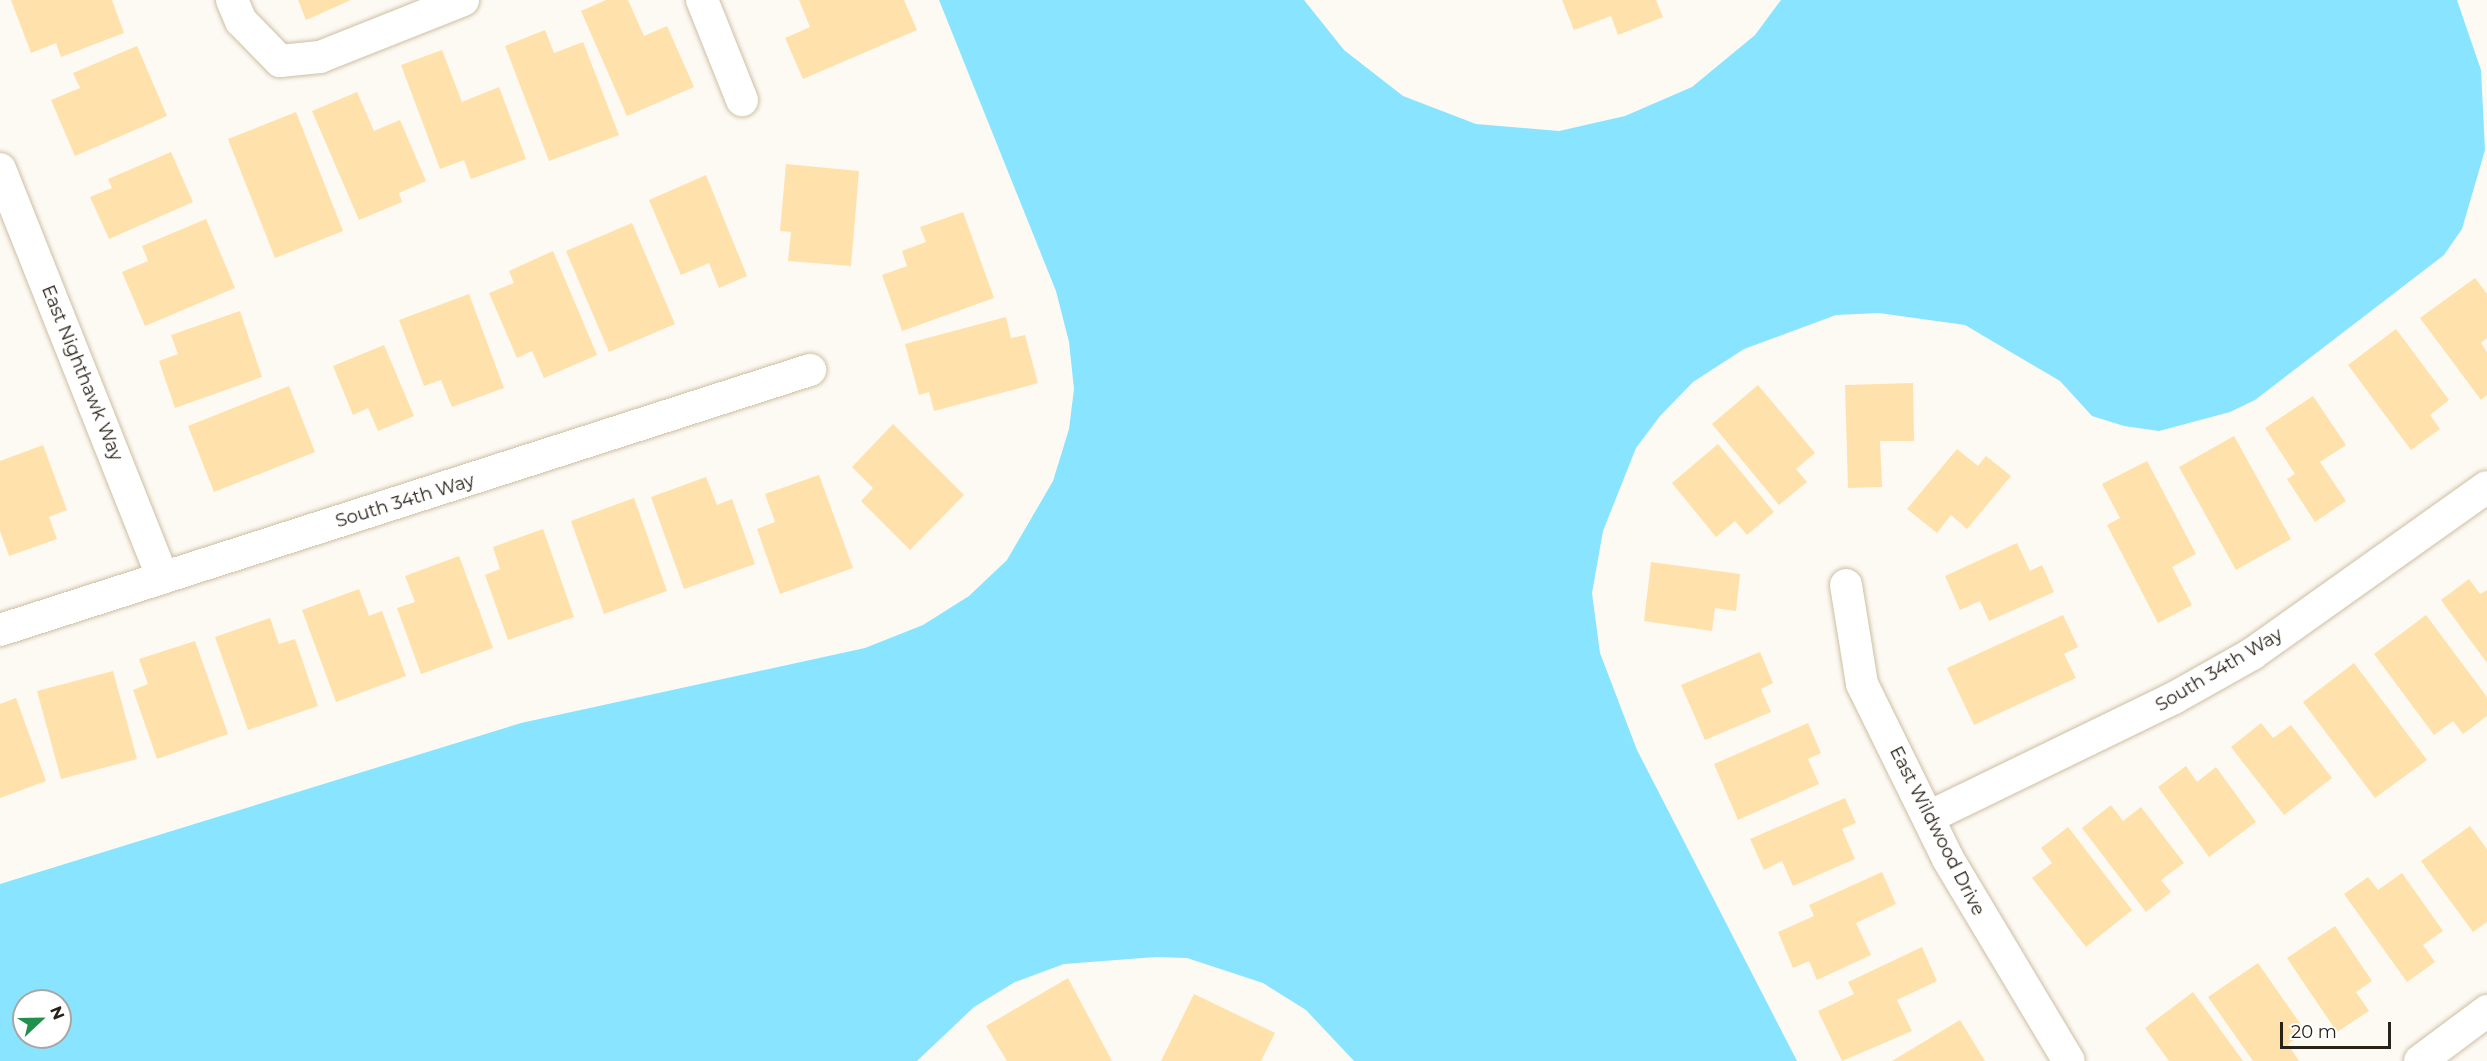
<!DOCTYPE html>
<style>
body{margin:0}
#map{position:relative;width:2487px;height:1061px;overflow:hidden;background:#fdfaf4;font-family:Montserrat,sans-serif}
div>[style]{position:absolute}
.water>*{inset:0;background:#88e4ff}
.building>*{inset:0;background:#ffe1ab}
.roads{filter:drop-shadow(0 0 2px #cdbea2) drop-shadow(0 0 2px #cdbea2)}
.street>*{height:32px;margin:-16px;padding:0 16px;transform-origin:16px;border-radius:16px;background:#fff}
span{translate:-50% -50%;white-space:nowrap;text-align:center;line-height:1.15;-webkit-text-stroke:6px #fff;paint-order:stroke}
.street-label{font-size:18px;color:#282218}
.north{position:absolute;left:12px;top:989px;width:60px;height:60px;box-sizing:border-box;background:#fff;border:2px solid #a9a7a3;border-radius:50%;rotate:68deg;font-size:16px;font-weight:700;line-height:24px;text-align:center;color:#282218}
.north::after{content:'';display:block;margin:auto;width:21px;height:27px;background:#20914b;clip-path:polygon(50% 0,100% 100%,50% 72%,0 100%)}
.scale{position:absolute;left:2280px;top:1022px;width:111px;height:27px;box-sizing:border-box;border:3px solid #282218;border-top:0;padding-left:8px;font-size:18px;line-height:21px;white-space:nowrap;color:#282218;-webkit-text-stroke:4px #fff;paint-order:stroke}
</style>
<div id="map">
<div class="water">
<div style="clip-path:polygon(evenodd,939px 0,1304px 0,1344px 50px,1403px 96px,1476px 124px,1559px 131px,1625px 116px,1692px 87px,1755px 35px,1781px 0,2457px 0,2481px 70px,2485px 150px,2462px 229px,2444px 255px,2255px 400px,2230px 412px,2159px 431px,2124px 426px,2092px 416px,2060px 381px,1965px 325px,1879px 313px,1836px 315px,1744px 349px,1693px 382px,1660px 416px,1636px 448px,1603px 531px,1592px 593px,1600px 653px,1637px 750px,1797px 1061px,1354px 1061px,1306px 1010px,1263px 983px,1187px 958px,1156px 957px,1064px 964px,1015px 982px,974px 1007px,917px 1061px,0 1061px,0 884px,521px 723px,865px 648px,923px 625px,969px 596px,1007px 560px,1053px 481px,1069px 429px,1074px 389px,1069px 342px,1056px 291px,939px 0,24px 1001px,60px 1001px,60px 1037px,24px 1037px,24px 1001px)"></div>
</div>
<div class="building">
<div style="clip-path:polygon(11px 0,112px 0,124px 33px,61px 57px,56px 43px,31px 53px)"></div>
<div style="clip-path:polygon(298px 0,351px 0,306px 20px)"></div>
<div style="clip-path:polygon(606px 0,628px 0,644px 36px,667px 26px,694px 87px,627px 116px,581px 11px)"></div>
<div style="clip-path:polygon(799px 0,904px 0,917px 30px,803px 79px,785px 38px,810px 27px)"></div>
<div style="clip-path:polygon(1562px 0,1656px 0,1663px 17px,1618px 35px,1611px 16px,1574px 30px)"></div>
<div style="clip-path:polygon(545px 30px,554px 53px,583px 42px,619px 135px,549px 161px,505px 46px)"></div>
<div style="clip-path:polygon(137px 46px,167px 116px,75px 156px,51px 100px,80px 88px,73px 73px)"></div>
<div style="clip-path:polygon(442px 50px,462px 102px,499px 87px,526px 159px,471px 179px,464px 160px,440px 169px,401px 65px)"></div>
<div style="clip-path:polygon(357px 92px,374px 131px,400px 120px,426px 181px,399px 193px,402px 202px,359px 220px,312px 111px)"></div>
<div style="clip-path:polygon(296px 112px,343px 231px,275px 258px,228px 139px)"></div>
<div style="clip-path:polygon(171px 152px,193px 202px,109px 239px,90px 197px,112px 188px,108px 179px)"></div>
<div style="clip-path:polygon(786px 164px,859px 171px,851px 266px,788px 261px,791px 232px,780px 231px)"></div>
<div style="clip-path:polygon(706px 175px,747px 276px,719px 288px,709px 263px,681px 275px,649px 200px)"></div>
<div style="clip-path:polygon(963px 212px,994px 298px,902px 331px,882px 275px,907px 266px,902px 251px,926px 242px,920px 227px)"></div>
<div style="clip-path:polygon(206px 219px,235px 288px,145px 326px,122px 272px,148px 261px,142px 246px)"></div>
<div style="clip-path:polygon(632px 223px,675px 324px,609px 352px,566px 251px)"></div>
<div style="clip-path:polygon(553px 251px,597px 355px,544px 378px,532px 351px,517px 358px,489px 293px,514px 283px,509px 271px)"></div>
<div style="clip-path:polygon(2475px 278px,2487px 294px,2487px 338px,2481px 343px,2487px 352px,2487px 395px,2481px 400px,2420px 318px)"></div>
<div style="clip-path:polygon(469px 294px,504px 388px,452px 407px,441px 380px,424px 386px,399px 320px)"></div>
<div style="clip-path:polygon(240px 311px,262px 377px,175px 408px,159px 361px,178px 354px,171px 335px)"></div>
<div style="clip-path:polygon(1006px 317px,1011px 338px,1025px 335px,1038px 383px,934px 411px,929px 392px,919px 395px,905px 344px)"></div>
<div style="clip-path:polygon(2396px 329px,2449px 400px,2430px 415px,2440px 429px,2411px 450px,2348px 365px)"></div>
<div style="clip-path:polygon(384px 345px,414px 416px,378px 431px,368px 408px,353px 415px,333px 366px)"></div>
<div style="clip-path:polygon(1913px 383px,1914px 441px,1880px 441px,1882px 487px,1848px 488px,1845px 385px)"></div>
<div style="clip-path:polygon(1758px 385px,1815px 453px,1796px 469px,1807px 482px,1779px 505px,1712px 424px)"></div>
<div style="clip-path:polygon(289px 386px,315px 452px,214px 492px,188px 426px)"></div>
<div style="clip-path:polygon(2313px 396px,2346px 445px,2320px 462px,2346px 501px,2315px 522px,2287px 479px,2295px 474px,2265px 428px)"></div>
<div style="clip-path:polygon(893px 424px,964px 495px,910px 550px,861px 501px,873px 488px,852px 467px)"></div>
<div style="clip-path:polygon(2234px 436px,2291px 539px,2236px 570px,2179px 467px)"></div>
<div style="clip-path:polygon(1718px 444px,1774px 512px,1747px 535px,1735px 521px,1716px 537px,1672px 483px)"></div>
<div style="clip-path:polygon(43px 445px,67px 510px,49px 517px,57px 539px,9px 556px,0 531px,0 461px)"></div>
<div style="clip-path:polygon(1957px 449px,1978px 466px,1986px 456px,2011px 476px,1967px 529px,1951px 515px,1937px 533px,1907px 509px)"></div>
<div style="clip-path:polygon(2147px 461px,2196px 554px,2172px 567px,2192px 605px,2158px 623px,2107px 525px,2120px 518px,2102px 484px)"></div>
<div style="clip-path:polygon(819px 475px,853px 568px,780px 594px,757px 529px,775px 522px,765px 494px)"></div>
<div style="clip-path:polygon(706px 477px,717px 505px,732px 499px,755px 564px,684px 589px,651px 497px)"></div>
<div style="clip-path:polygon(634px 498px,667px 591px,604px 614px,571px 521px)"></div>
<div style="clip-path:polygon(543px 529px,574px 617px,508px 640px,485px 575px,500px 569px,493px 547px)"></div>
<div style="clip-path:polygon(2017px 543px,2030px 571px,2042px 565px,2054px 592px,1989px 621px,1980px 601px,1960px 610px,1945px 576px)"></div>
<div style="clip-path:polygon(459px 556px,493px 648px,421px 674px,397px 608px,415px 602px,405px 576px)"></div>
<div style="clip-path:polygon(1651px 562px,1740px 574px,1736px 611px,1715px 608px,1712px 631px,1644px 621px)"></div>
<div style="clip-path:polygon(2469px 579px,2480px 594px,2487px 590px,2487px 663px,2441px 600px)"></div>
<div style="clip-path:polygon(359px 589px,369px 616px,382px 611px,406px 676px,336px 702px,302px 610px)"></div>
<div style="clip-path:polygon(2063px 615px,2078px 647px,2064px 654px,2076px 678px,1974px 725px,1947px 668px)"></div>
<div style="clip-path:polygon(2426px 615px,2487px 697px,2487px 716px,2463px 734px,2453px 721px,2434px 735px,2374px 654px)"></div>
<div style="clip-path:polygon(270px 618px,279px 644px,295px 639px,318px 706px,248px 730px,215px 637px)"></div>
<div style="clip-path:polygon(195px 641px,228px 734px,157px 759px,133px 690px,148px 684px,139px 659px)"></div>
<div style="clip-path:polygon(1760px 652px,1773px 683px,1761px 689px,1771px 712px,1705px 740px,1681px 685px)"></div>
<div style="clip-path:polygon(2354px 663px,2427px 760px,2375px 798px,2303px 702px)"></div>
<div style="clip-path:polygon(113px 671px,137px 759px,61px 779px,37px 691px)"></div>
<div style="clip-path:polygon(16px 698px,46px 781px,0 798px,0 704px)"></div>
<div style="clip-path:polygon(1808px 723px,1821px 753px,1808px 759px,1819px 784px,1738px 820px,1714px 764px)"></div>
<div style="clip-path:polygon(2261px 723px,2273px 738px,2291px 725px,2332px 778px,2284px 815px,2231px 747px)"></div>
<div style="clip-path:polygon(2186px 766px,2197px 782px,2216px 767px,2256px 822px,2209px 857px,2158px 787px)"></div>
<div style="clip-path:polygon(1845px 798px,1856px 823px,1842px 829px,1855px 859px,1793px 886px,1782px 861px,1764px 870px,1750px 839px)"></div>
<div style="clip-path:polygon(2111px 805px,2123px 821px,2141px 807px,2184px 863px,2161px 880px,2171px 892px,2146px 912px,2082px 828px)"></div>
<div style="clip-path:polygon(2470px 826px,2487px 849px,2487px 922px,2473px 932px,2421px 861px)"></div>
<div style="clip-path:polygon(2068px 827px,2132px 910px,2086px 947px,2032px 878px,2052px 863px,2041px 848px)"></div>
<div style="clip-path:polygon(1882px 872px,1896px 904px,1856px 923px,1871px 955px,1817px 980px,1809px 961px,1793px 968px,1778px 932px,1814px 916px,1809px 905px)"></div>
<div style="clip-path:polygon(2402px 873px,2443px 931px,2423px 945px,2435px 962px,2407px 982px,2344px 894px,2368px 877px,2378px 890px)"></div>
<div style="clip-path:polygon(2335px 926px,2372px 981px,2356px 992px,2369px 1011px,2337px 1032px,2287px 958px)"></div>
<div style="clip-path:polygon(1922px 947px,1937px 981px,1897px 1000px,1912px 1031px,1842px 1061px,1818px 1011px,1854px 994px,1848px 982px)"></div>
<div style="clip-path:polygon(2258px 963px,2306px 1032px,2288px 1044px,2299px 1061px,2253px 1061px,2208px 997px)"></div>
<div style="clip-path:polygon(1068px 978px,1112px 1061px,1007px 1061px,986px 1026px)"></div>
<div style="clip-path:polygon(2193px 992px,2243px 1061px,2169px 1061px,2145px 1028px)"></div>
<div style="clip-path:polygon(1194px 994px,1275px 1033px,1261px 1061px,1161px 1061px)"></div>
<div style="clip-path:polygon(1960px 1020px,1985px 1061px,1892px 1061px)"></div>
</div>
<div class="roads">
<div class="street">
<div style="left:232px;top:0;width:23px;rotate:67deg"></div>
<div style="left:241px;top:21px;width:56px;rotate:45.7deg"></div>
<div style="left:280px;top:61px;width:40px;rotate:-5.7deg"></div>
<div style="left:320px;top:57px;width:154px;rotate:-21.7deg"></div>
<div style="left:702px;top:0;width:108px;rotate:68.2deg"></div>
<div style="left:0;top:169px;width:440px;rotate:68.3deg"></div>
<div style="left:1846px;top:585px;width:100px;rotate:80.8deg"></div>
<div style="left:1862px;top:684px;width:195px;rotate:63.8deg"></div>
<div style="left:1948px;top:859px;width:235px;rotate:59.1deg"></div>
<div style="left:0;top:630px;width:851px;rotate:-17.8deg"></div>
<div style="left:1929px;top:817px;width:272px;rotate:-25.9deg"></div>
<div style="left:2174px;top:698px;width:90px;rotate:-29.4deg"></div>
<div style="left:2252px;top:654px;width:288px;rotate:-35.4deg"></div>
<div style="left:2420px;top:1061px;width:84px;rotate:-36.7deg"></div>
</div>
</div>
<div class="street-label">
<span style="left:82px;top:373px;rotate:68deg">East Nighthawk Way</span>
<span style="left:405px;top:501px;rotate:-17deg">South 34th Way</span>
<span style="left:2219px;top:670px;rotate:-31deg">South 34th Way</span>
<span style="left:1937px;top:831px;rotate:63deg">East Wildwood Drive</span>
</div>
<div class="north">N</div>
<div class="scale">20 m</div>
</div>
